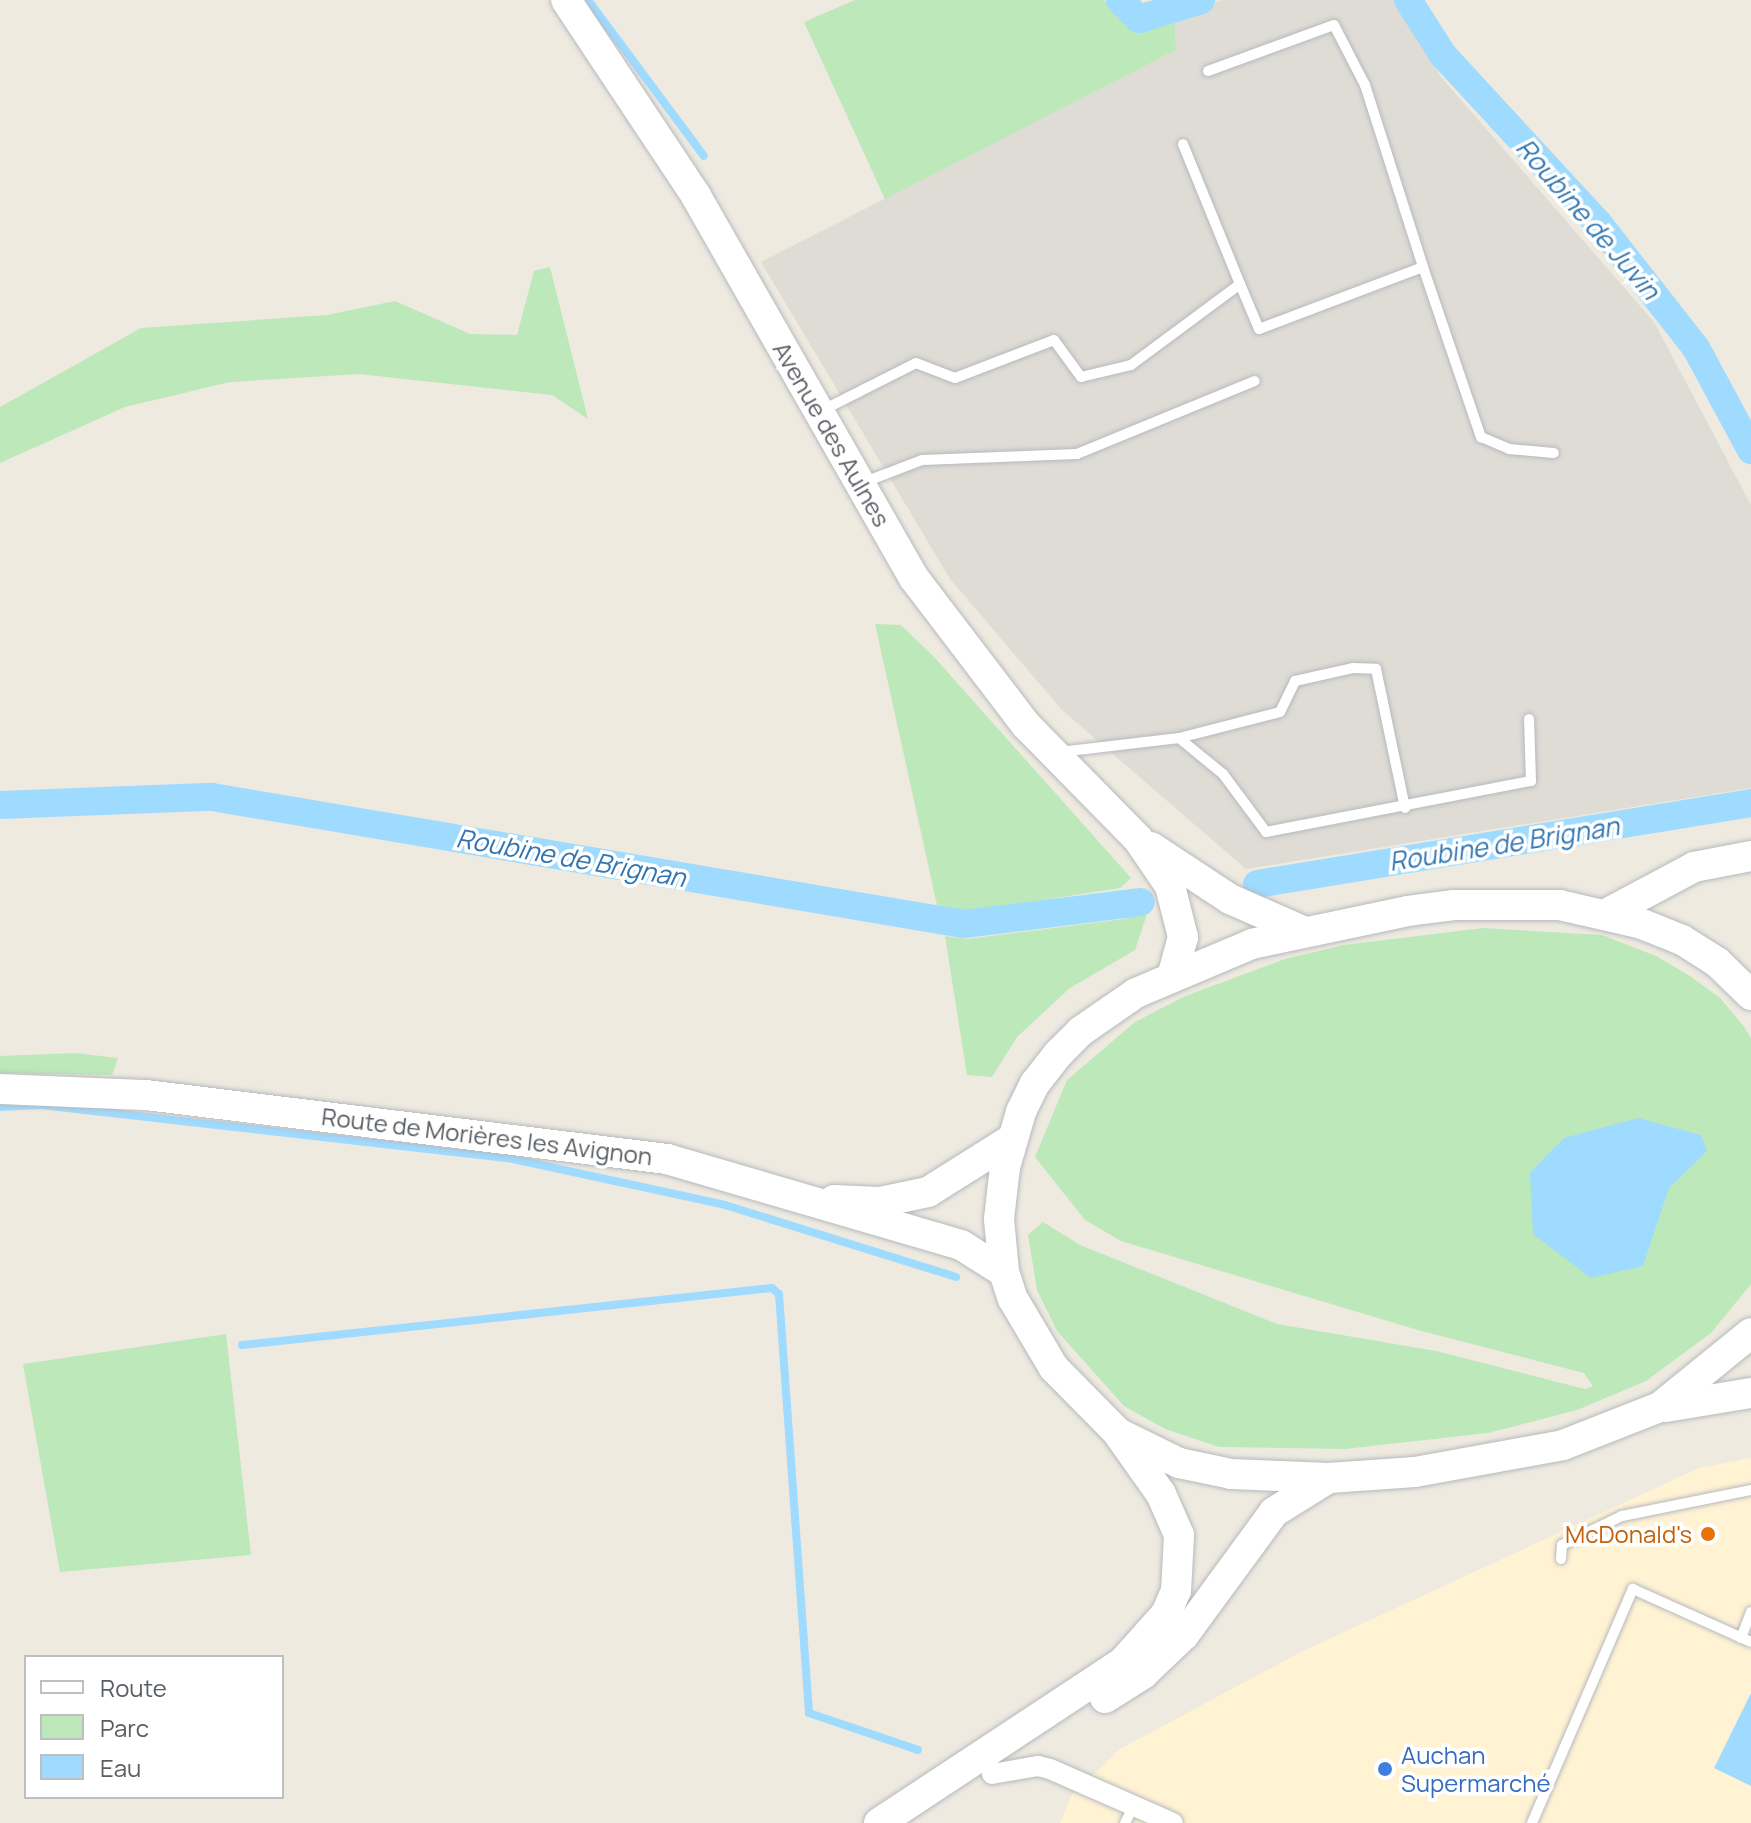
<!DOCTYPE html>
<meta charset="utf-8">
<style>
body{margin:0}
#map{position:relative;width:1751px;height:1823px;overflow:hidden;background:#eeeae0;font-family:Manrope,sans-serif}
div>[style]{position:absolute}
.commercial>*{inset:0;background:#fff3d4}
.industrial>*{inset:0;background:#dedcd5}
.green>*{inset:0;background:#bce8ba}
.water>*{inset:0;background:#9fdaff}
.stream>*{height:8px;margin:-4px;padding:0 4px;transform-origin:4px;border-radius:4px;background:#9fdaff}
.canal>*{height:28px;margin:-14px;padding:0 14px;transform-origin:14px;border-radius:14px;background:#9fdaff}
.roads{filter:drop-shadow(0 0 2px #b6b9be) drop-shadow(0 0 2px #b6b9be)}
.lane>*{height:10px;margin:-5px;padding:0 5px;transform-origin:5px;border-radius:5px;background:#fff}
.street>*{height:20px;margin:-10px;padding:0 10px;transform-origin:10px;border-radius:10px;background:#fff}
.secondary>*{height:30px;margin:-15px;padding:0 15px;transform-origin:15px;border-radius:15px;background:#fff}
.dots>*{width:22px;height:22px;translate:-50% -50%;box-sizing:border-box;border:4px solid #fff;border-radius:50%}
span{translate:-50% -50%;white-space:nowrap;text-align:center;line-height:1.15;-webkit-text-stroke:7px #fff;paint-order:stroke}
.street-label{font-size:24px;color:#595e63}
.food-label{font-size:24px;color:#c56008}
.right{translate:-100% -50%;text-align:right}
.shop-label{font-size:24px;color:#366cbe}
.left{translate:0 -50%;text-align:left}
.water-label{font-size:26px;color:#3275b0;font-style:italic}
.legend{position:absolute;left:24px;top:1655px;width:260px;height:144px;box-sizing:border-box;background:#fff;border:2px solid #bdbfc1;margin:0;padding:10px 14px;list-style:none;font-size:24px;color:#595e63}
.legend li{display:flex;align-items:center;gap:16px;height:40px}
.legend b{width:40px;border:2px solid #bdbfc1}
</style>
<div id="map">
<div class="commercial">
<div style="clip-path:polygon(1751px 1458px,1751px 1823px,1060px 1823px,1071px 1796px,1120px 1749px,1303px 1651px,1699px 1468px)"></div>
</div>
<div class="industrial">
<div style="clip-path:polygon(1222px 0,1397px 0,1441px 77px,1654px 322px,1751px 505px,1751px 788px,1246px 869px,1062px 710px,950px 579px,761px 262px,1176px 50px,1175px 18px)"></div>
</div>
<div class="green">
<div style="clip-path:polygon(855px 0,1104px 0,1131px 22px,1151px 28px,1175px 18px,1176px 50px,885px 199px,804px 22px)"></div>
<div style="clip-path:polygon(550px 267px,588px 419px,552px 395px,359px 374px,230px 382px,125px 407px,0 463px,0 407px,141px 328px,327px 315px,395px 301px,470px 334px,517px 335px,534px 271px)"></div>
<div style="clip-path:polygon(875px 624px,901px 625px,935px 658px,1131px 878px,1120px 888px,961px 913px,937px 905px)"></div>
<div style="clip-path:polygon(1148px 911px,1135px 950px,1070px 988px,1017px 1037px,992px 1077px,967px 1075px,945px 936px,967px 939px,1124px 919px)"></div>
<div style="clip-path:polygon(1483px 928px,1602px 935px,1656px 956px,1690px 976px,1720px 998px,1745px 1028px,1751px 1039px,1751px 1284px,1711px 1333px,1646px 1381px,1577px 1410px,1488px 1433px,1345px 1449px,1219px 1447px,1165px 1429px,1124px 1406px,1057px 1331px,1037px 1290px,1028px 1235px,1043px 1222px,1080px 1245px,1277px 1324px,1436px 1351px,1585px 1389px,1593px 1386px,1584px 1373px,1418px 1330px,1121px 1241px,1085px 1220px,1035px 1157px,1067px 1080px,1135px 1022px,1183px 997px,1285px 959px,1344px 945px)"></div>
<div style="clip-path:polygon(75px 1053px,118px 1058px,112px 1075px,0 1073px,0 1056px)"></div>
<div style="clip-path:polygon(226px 1334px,251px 1555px,60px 1572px,23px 1364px)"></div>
</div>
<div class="water">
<div style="clip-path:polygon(1638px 1118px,1701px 1135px,1707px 1151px,1669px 1188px,1643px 1266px,1591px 1278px,1533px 1234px,1530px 1173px,1564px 1138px)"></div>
<div style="clip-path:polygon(1751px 1693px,1751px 1786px,1714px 1768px)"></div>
</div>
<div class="stream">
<div style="left:588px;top:0;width:194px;rotate:53.4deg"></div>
<div style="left:0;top:1107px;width:41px;rotate:-2.8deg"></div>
<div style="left:41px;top:1105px;width:475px;rotate:6.5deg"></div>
<div style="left:513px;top:1159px;width:217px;rotate:12.2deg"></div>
<div style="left:725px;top:1205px;width:242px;rotate:17.3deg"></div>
<div style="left:242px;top:1345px;width:533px;rotate:-6.14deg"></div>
<div style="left:772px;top:1288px;width:9px;rotate:41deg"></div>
<div style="left:779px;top:1294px;width:420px;rotate:85.9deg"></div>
<div style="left:809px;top:1713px;width:115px;rotate:18.7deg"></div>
</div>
<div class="canal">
<div style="left:1120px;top:0;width:27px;rotate:45deg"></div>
<div style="left:1139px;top:19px;width:65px;rotate:-17deg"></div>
<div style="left:1408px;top:0;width:65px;rotate:57.5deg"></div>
<div style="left:1443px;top:55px;width:229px;rotate:47.3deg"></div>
<div style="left:1598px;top:223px;width:159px;rotate:51.9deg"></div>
<div style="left:1696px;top:348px;width:116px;rotate:61.7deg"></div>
<div style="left:0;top:805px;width:212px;rotate:-2.2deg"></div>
<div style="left:212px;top:797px;width:763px;rotate:9.59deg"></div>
<div style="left:964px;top:924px;width:178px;rotate:-7.1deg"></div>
<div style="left:1257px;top:884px;width:501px;rotate:-9.31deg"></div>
</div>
<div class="roads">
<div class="lane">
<div style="left:1208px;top:71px;width:134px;rotate:-20.1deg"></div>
<div style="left:1334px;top:25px;width:68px;rotate:62.7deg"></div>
<div style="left:1365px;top:85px;width:191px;rotate:72.3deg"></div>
<div style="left:1240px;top:284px;width:49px;rotate:67.1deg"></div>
<div style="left:1259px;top:329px;width:175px;rotate:-20.7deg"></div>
<div style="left:1423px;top:267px;width:180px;rotate:71.2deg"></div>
<div style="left:1481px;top:437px;width:30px;rotate:23deg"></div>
<div style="left:1509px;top:449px;width:45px;rotate:5.1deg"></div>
<div style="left:821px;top:411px;width:106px;rotate:-26.8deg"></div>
<div style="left:916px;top:363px;width:42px;rotate:21deg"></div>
<div style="left:955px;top:378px;width:106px;rotate:-21deg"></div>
<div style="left:1054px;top:340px;width:46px;rotate:53.9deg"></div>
<div style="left:1081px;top:377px;width:51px;rotate:-13.5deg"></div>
<div style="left:1131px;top:365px;width:136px;rotate:-36.6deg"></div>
<div style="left:1240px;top:284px;width:151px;rotate:-112.2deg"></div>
<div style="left:862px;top:483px;width:64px;rotate:-21deg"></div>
<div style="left:922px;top:460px;width:155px;rotate:-2.2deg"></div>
<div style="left:1077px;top:454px;width:192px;rotate:-22.3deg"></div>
<div style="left:1179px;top:738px;width:104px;rotate:-14.4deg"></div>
<div style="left:1280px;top:712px;width:34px;rotate:-64deg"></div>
<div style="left:1295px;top:681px;width:59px;rotate:-12.6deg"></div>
<div style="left:1353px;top:668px;width:23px;rotate:2deg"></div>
<div style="left:1376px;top:669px;width:142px;rotate:78.2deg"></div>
<div style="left:1060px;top:752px;width:120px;rotate:-6.7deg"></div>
<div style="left:1179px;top:738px;width:57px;rotate:39.3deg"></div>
<div style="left:1223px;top:774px;width:72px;rotate:53.4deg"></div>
<div style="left:1266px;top:832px;width:270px;rotate:-10.9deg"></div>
<div style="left:1531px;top:781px;width:62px;rotate:-91.8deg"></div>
<div style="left:1561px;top:1559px;width:14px;rotate:-86deg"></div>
<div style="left:1562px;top:1545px;width:67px;rotate:-25.8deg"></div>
<div style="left:1622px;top:1516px;width:132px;rotate:-11.4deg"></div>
<div style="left:1741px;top:1638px;width:28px;rotate:-69deg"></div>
<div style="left:1125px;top:1823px;width:20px;rotate:-63deg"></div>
<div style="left:1532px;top:1823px;width:255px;rotate:-66.7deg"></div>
<div style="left:1633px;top:1589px;width:129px;rotate:24.2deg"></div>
</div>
<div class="street">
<div style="left:992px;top:1774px;width:47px;rotate:-9.9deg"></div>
<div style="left:1038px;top:1766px;width:12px;rotate:14deg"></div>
<div style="left:1050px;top:1769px;width:134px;rotate:23.7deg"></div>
</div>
<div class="secondary">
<div style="left:566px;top:0;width:235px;rotate:56.4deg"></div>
<div style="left:696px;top:196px;width:440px;rotate:60.3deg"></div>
<div style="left:914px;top:578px;width:185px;rotate:52.7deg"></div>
<div style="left:1026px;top:725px;width:160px;rotate:45.5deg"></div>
<div style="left:1138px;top:839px;width:57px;rotate:55.8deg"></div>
<div style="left:1170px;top:886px;width:53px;rotate:75.7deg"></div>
<div style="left:1183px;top:937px;width:41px;rotate:105.4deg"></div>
<div style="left:1151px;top:847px;width:95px;rotate:33.4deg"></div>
<div style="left:1230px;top:899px;width:80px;rotate:23.7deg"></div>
<div style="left:1606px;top:914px;width:100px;rotate:-28.1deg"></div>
<div style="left:1694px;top:867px;width:58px;rotate:-10.9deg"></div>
<div style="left:1751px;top:995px;width:47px;rotate:-135.9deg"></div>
<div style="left:1717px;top:962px;width:41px;rotate:-147.8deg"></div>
<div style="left:1682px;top:940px;width:43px;rotate:-158.2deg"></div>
<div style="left:1642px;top:924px;width:84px;rotate:-167deg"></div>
<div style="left:1560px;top:905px;width:106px;rotate:180deg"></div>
<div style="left:1454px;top:905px;width:46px;rotate:172.6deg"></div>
<div style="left:1408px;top:911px;width:159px;rotate:168.1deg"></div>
<div style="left:1252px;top:944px;width:126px;rotate:157.1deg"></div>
<div style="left:1136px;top:993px;width:67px;rotate:145.4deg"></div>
<div style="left:1081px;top:1031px;width:33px;rotate:135deg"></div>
<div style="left:1058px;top:1054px;width:37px;rotate:128deg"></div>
<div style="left:1035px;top:1083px;width:32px;rotate:116deg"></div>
<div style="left:1021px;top:1112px;width:57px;rotate:106.2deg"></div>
<div style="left:1005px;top:1167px;width:52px;rotate:96.6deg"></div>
<div style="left:999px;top:1219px;width:53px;rotate:84.6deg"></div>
<div style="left:1004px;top:1272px;width:28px;rotate:72deg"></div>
<div style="left:1013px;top:1299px;width:80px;rotate:59.3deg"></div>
<div style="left:1054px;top:1368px;width:91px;rotate:45.4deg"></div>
<div style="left:1118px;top:1433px;width:68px;rotate:26.2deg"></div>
<div style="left:1179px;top:1463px;width:53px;rotate:11.9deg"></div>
<div style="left:1231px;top:1474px;width:98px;rotate:2.3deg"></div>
<div style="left:1329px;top:1478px;width:86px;rotate:-4deg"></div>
<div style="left:1415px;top:1472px;width:150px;rotate:-10.3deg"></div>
<div style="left:1563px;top:1445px;width:104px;rotate:-21.4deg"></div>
<div style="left:1660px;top:1407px;width:117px;rotate:-39.1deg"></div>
<div style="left:0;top:1089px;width:146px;rotate:2.4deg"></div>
<div style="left:146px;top:1095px;width:525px;rotate:7deg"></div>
<div style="left:667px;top:1159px;width:306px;rotate:16.3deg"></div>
<div style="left:961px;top:1245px;width:51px;rotate:32.1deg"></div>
<div style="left:834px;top:1200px;width:46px;rotate:2.5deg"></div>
<div style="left:880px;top:1202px;width:49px;rotate:-11.8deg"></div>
<div style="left:928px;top:1192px;width:99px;rotate:-32.2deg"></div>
<div style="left:1666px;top:1407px;width:86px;rotate:-9.4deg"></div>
<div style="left:1105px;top:1698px;width:45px;rotate:-32.3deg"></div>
<div style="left:1143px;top:1674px;width:57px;rotate:-43.6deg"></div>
<div style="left:1184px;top:1635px;width:152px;rotate:-53.8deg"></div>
<div style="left:1274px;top:1512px;width:62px;rotate:-31.9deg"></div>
<div style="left:879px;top:1823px;width:291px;rotate:-33.4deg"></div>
<div style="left:1122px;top:1663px;width:66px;rotate:-48.1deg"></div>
<div style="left:1166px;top:1614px;width:25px;rotate:-67deg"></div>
<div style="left:1176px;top:1591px;width:56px;rotate:-86.9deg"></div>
<div style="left:1179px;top:1535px;width:45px;rotate:-113.7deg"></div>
<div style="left:1161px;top:1494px;width:71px;rotate:-125.3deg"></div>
</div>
</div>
<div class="dots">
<div style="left:1708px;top:1534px;background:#e8710a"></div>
<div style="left:1385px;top:1769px;background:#3f7fe0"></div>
</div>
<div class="street-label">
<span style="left:832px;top:434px;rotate:60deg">Avenue des Aulnes</span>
<span style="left:487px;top:1136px;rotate:7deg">Route de Morières les Avignon</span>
</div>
<div class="food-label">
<span class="right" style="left:1692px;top:1534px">McDonald's</span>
</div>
<div class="shop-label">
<span class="left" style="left:1401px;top:1769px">Auchan<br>Supermarché</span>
</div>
<div class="water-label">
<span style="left:1588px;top:219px;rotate:49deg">Roubine de Juvin</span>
<span style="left:1504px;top:844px;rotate:-9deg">Roubine de Brignan</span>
<span style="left:571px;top:858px;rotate:10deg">Roubine de Brignan</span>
</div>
<ul class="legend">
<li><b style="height:10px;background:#fff"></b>Route</li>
<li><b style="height:22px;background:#bce8ba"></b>Parc</li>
<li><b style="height:22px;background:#9fdaff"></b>Eau</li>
</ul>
</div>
